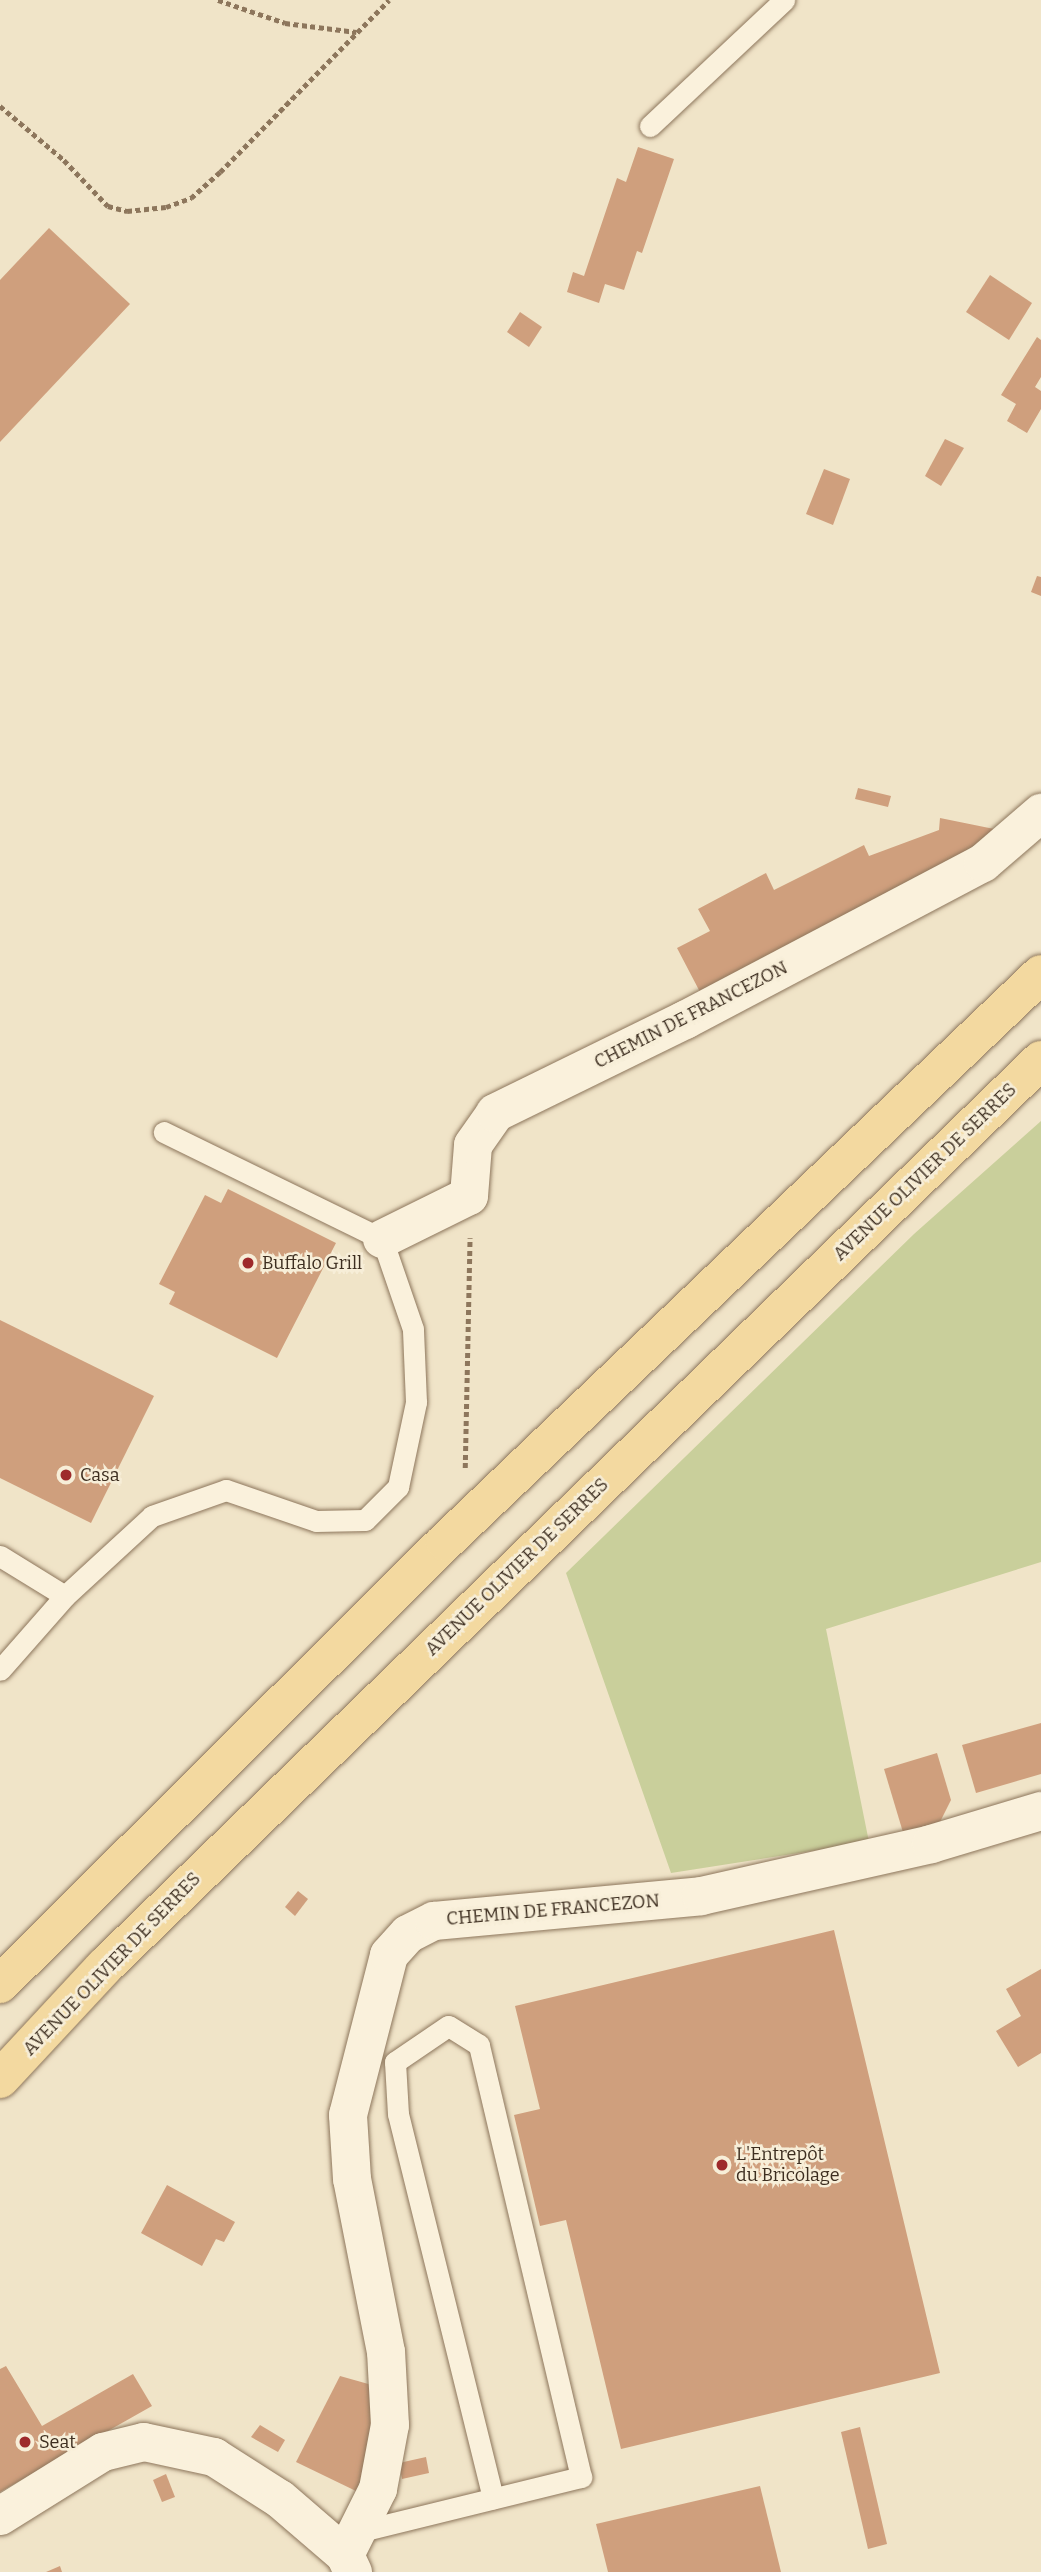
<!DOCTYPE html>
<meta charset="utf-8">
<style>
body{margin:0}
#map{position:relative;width:1041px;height:2572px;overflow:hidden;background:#f0e4c8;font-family:Bitter,serif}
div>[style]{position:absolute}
.green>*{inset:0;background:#c9cf9b}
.building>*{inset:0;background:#cf9f7d}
.path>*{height:4.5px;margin-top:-2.25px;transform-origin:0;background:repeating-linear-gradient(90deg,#8d765c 0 5px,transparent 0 8.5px)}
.roads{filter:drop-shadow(0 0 2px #8d765c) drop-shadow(0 0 2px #8d765c)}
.lane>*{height:21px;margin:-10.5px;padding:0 10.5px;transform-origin:10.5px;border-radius:10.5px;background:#faf1dc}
.street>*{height:38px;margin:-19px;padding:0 19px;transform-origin:19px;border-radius:19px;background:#faf1dc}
.primary>*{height:38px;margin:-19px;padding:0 19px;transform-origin:19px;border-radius:19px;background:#f3d9a0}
.dots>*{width:19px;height:19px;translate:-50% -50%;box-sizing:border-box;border:4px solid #f7eed8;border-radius:50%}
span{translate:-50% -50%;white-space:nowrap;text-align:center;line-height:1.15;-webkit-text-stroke:5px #f7eed8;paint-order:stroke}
.street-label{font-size:18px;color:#3d2e20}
.poi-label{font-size:18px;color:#3d2e20}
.left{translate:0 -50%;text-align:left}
</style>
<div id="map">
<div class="green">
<div style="clip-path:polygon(1041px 1121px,1041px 1562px,826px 1629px,869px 1842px,671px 1873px,566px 1573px,914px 1234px)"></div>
</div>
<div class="building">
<div style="clip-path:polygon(638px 147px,674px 159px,642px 253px,637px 251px,624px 290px,605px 284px,599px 303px,567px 292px,573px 272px,584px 276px,617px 178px,626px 182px)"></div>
<div style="clip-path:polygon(49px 228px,130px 304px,0 442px,0 280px)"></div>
<div style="clip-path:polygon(990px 275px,1032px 303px,1009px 340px,966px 312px)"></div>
<div style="clip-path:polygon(520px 312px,542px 327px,529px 347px,507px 332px)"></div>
<div style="clip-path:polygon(1037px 337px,1041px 340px,1041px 377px,1035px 387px,1041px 391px,1041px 409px,1027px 433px,1007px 421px,1016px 404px,1001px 395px)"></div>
<div style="clip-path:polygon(945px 439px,964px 448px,941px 486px,925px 476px)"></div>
<div style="clip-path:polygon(824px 469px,850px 479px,833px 525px,806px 514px)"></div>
<div style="clip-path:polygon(1037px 576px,1041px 577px,1041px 596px,1031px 592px)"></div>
<div style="clip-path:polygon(858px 788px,891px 796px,888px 807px,855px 799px)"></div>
<div style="clip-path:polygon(940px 818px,999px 830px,937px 869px,700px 992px,677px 948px,710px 931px,698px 909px,766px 873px,774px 890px,864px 845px,869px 856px,939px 830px)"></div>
<div style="clip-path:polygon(228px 1189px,336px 1243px,277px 1358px,169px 1304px,175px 1292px,159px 1284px,205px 1195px,221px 1203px)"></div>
<div style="clip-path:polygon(0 1320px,154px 1396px,91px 1523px,0 1478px)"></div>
<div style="clip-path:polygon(1041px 1723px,1041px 1774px,976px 1793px,962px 1745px)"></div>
<div style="clip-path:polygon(937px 1753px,951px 1800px,935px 1832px,905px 1839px,884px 1769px)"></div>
<div style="clip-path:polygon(298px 1891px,308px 1899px,295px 1916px,285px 1907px)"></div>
<div style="clip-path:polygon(834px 1930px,940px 2373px,621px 2449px,566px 2220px,540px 2226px,514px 2115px,540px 2109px,515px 2006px)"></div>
<div style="clip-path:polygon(1041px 1969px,1041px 2053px,1018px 2067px,996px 2031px,1021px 2016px,1006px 1989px)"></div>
<div style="clip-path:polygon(167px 2185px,235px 2222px,224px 2242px,216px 2239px,202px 2266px,141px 2233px)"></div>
<div style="clip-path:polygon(6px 2366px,42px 2426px,133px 2374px,152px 2406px,0 2492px,0 2369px)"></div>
<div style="clip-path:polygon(340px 2376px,379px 2387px,358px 2492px,296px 2462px)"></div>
<div style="clip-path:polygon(260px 2425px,285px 2440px,278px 2452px,251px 2437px)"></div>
<div style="clip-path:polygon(860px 2427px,887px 2544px,868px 2549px,841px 2432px)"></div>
<div style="clip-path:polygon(426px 2457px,429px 2473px,402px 2479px,399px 2463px)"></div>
<div style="clip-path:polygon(166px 2474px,175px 2497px,162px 2502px,153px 2480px)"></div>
<div style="clip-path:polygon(760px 2486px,781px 2572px,608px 2572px,596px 2524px)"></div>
<div style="clip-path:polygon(60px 2566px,62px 2572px,46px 2572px)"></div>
</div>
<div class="path">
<div style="left:218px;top:0;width:71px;rotate:18.9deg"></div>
<div style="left:285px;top:23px;width:72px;rotate:7.2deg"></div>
<div style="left:0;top:106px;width:84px;rotate:40.2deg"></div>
<div style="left:64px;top:160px;width:64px;rotate:46.3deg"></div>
<div style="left:108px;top:206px;width:20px;rotate:15deg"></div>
<div style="left:127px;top:211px;width:39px;rotate:-6deg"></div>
<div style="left:166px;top:207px;width:27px;rotate:-20deg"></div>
<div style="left:191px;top:198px;width:39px;rotate:-42deg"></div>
<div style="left:220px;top:172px;width:241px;rotate:-45.5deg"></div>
<div style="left:465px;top:1468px;width:230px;rotate:-88.8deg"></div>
</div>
<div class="roads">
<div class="lane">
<div style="left:650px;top:126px;width:184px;rotate:-43.2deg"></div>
<div style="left:0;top:1556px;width:76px;rotate:31.6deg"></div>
<div style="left:65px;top:1596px;width:98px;rotate:131.3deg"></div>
<div style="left:65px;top:1596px;width:118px;rotate:-42.6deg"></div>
<div style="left:152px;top:1516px;width:78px;rotate:-19.4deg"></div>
<div style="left:226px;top:1490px;width:95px;rotate:19deg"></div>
<div style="left:316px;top:1521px;width:49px;rotate:-1.2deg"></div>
<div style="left:365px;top:1520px;width:47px;rotate:-45deg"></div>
<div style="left:398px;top:1487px;width:87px;rotate:-78deg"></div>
<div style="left:416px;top:1402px;width:73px;rotate:-92.4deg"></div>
<div style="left:413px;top:1329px;width:95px;rotate:-109deg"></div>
<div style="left:382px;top:1239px;width:243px;rotate:-153.9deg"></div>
<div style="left:357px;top:2532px;width:231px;rotate:-13.8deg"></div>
<div style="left:581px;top:2477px;width:444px;rotate:-103.3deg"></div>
<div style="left:479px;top:2045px;width:36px;rotate:-148deg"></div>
<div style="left:448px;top:2026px;width:64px;rotate:145.8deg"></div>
<div style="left:395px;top:2062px;width:52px;rotate:86.7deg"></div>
<div style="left:398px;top:2114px;width:396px;rotate:76.1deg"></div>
</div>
<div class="street">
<div style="left:382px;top:1239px;width:97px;rotate:-26.3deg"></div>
<div style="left:469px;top:1196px;width:51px;rotate:-85.5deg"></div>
<div style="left:473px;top:1145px;width:39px;rotate:-55deg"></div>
<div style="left:495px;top:1113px;width:212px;rotate:-26.1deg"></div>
<div style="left:685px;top:1020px;width:337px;rotate:-27.8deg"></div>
<div style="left:983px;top:863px;width:77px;rotate:-40.8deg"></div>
<div style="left:0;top:2516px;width:121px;rotate:-31.9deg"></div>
<div style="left:103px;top:2452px;width:42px;rotate:-13.7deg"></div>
<div style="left:144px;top:2442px;width:72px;rotate:12.1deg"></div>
<div style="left:214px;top:2457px;width:78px;rotate:32.5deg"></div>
<div style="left:280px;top:2499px;width:86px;rotate:40.7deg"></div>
<div style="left:345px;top:2555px;width:19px;rotate:65deg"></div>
<div style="left:345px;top:2555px;width:74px;rotate:-63.4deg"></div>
<div style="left:378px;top:2489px;width:65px;rotate:-79.4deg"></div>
<div style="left:390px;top:2425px;width:73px;rotate:-93.1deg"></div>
<div style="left:386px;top:2352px;width:176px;rotate:-101.1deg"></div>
<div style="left:352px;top:2179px;width:64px;rotate:-93.6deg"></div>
<div style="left:348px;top:2115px;width:165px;rotate:-75.6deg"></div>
<div style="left:389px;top:1955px;width:28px;rotate:-48deg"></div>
<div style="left:408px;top:1934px;width:29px;rotate:-27deg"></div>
<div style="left:434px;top:1921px;width:268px;rotate:-5.3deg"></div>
<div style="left:701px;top:1896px;width:236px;rotate:-12.7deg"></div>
<div style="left:931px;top:1844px;width:115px;rotate:-16.7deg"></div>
</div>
<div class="primary">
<div style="left:0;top:1984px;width:627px;rotate:-44.81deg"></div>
<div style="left:445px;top:1542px;width:823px;rotate:-43.62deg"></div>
<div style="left:0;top:2079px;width:153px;rotate:-47.1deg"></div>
<div style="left:104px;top:1967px;width:1304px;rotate:-44.07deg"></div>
</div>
</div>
<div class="dots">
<div style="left:248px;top:1263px;background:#9e2a2b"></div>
<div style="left:66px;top:1475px;background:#9e2a2b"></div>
<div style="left:722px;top:2165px;background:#9e2a2b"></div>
<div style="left:25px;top:2442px;background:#9e2a2b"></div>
</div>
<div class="street-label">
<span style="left:691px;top:1015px;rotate:-27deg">CHEMIN DE FRANCEZON</span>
<span style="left:925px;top:1172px;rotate:-44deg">AVENUE OLIVIER DE SERRES</span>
<span style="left:517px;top:1567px;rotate:-44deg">AVENUE OLIVIER DE SERRES</span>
<span style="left:553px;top:1910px;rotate:-5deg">CHEMIN DE FRANCEZON</span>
<span style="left:112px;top:1964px;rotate:-46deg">AVENUE OLIVIER DE SERRES</span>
</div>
<div class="poi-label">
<span class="left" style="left:262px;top:1263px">Buffalo Grill</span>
<span class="left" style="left:80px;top:1475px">Casa</span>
<span class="left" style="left:736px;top:2165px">L'Entrepôt<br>du Bricolage</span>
<span class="left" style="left:39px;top:2442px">Seat</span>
</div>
</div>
